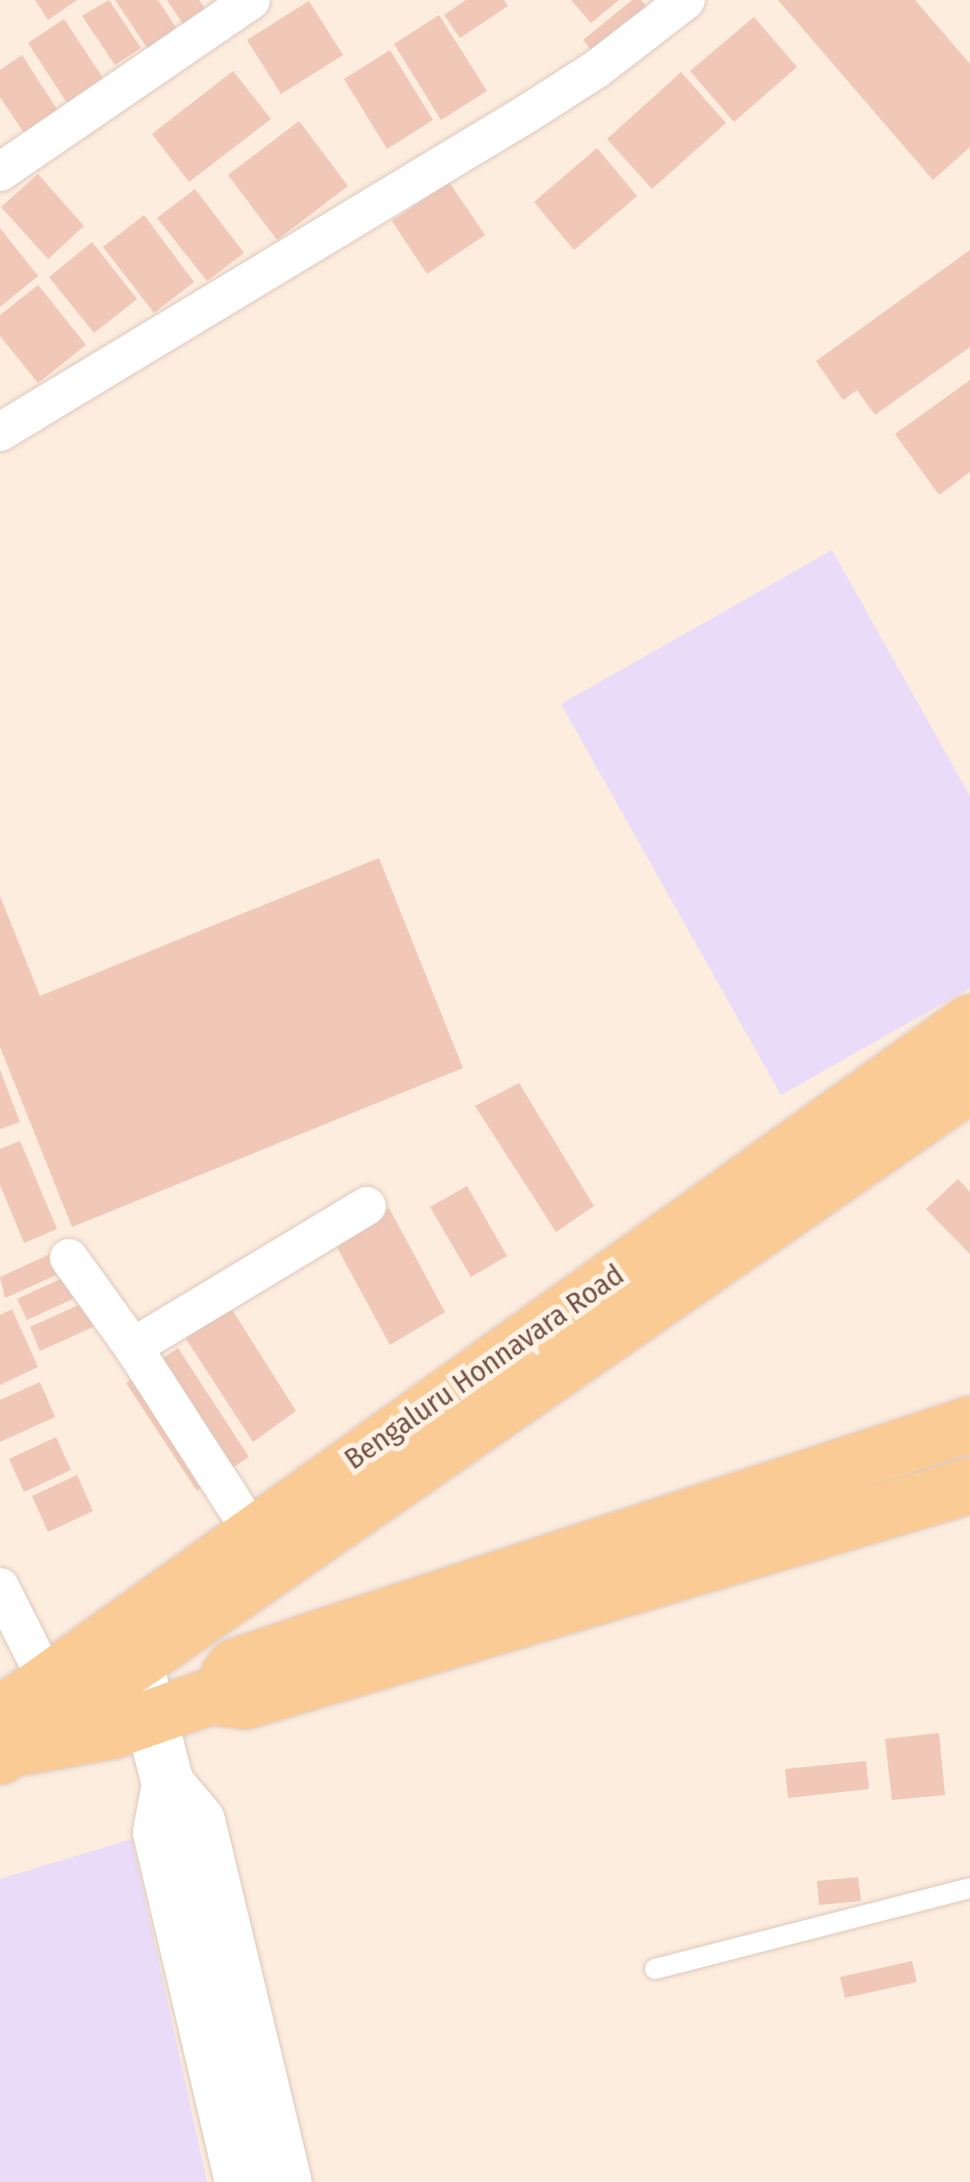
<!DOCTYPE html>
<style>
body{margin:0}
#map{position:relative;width:970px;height:2182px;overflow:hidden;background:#fceddf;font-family:"Fira Sans Condensed",sans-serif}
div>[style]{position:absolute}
.education>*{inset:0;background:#eadcf8}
.building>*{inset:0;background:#f1c7b7}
.roads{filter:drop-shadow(0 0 2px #dfc8bb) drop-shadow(0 0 2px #dfc8bb)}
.lane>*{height:20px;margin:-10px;padding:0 10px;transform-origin:10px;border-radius:10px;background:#fff}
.street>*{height:38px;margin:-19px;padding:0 19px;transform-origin:19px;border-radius:19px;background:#fff}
.secondary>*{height:52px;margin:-26px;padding:0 26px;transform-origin:26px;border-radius:26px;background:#fff}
.primary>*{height:55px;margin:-27.5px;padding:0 27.5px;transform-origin:27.5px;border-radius:27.5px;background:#fbcb96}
span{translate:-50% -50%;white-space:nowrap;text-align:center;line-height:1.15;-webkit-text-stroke:10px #fff2e5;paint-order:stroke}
.street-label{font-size:30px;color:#725247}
</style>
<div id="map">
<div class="education">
<div style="clip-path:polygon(832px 550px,970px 796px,970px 988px,781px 1095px,561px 704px)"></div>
<div style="clip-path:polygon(132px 1839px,207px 2182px,0 2182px,0 1879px)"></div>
</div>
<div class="building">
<div style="clip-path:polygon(35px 0,77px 0,48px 20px)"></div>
<div style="clip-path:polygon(109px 0,141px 48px,115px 65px,82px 16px)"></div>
<div style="clip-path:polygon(115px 0,158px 0,177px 29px,148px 49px)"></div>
<div style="clip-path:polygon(167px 0,199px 0,207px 11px,184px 26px)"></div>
<div style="clip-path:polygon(466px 0,504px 0,508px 6px,460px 38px,444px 15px)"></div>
<div style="clip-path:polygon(571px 0,619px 0,591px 23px)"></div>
<div style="clip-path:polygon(632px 0,641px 0,661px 25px,608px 70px,583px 40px)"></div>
<div style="clip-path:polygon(778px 0,915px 0,970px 64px,970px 147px,933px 180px)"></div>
<div style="clip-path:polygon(309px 1px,343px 55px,281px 94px,247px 40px)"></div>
<div style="clip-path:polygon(439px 15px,487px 91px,441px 120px,394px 44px)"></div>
<div style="clip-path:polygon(754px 17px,797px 67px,734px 122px,690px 71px)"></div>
<div style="clip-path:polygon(64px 19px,103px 78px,67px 103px,28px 43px)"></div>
<div style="clip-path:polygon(390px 50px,433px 120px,387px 149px,344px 79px)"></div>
<div style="clip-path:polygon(22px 55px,58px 111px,24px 133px,0 97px,0 70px)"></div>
<div style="clip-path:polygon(233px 71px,271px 119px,189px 182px,152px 134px)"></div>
<div style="clip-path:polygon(681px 72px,726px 123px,652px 189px,607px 139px)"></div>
<div style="clip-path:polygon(299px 121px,348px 186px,277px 240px,228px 175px)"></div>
<div style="clip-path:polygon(597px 148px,637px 196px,574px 250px,534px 202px)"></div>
<div style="clip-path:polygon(38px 174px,84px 226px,48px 259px,1px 207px)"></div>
<div style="clip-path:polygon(449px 182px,485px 235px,427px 274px,392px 221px)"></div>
<div style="clip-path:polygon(195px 189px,244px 253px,207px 281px,157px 218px)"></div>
<div style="clip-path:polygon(144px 215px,194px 282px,154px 313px,103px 247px)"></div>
<div style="clip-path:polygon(0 228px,38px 276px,0 307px)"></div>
<div style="clip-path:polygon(92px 242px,137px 299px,94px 333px,49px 277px)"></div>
<div style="clip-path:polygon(970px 250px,970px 347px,875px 415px,857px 390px,843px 400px,816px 361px)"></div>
<div style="clip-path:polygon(38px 285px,86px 345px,38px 383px,0 336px,0 315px)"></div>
<div style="clip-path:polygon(970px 380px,970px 472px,939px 495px,895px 434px)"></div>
<div style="clip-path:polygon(379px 858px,463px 1068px,72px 1227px,0 1047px,0 896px,40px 996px)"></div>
<div style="clip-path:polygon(0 1070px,20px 1122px,0 1129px)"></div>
<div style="clip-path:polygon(519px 1083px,594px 1206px,556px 1232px,475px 1106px)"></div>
<div style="clip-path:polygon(20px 1141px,57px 1229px,24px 1243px,0 1185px,0 1149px)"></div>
<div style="clip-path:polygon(958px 1179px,970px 1192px,970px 1254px,926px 1209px)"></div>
<div style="clip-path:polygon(467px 1186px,507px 1256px,471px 1277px,430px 1207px)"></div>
<div style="clip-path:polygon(389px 1208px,445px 1312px,390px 1345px,332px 1238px)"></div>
<div style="clip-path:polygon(63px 1248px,72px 1268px,5px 1298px,0 1277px)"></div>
<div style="clip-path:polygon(67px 1276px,77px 1297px,27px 1320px,17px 1299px)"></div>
<div style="clip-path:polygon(83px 1303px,93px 1327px,40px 1351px,30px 1327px)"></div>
<div style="clip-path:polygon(231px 1308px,296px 1411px,253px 1442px,184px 1336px)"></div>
<div style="clip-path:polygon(12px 1309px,38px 1367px,0 1385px,0 1315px)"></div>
<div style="clip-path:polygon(178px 1348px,249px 1457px,197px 1491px,126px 1383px)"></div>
<div style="clip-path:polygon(40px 1382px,55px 1417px,0 1442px,0 1400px)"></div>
<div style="clip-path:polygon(56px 1437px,71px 1470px,24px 1492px,9px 1459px)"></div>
<div style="clip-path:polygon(77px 1475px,93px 1511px,48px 1532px,32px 1496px)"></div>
<div style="clip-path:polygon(939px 1733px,945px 1795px,892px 1800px,885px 1739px)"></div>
<div style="clip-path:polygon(866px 1761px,869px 1789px,788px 1798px,785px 1769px)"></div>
<div style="clip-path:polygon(858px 1877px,861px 1901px,819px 1905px,817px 1881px)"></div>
<div style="clip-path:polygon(912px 1961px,917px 1982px,845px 1998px,840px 1977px)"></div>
</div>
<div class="roads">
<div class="lane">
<div style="left:655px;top:1969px;width:325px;rotate:-14.4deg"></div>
</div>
<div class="street">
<div style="left:0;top:172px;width:304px;rotate:-34.4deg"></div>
<div style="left:0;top:432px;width:617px;rotate:-31.14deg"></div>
<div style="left:528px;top:113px;width:83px;rotate:-32.7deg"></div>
<div style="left:598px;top:68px;width:111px;rotate:-37.7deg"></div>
<div style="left:69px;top:1258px;width:110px;rotate:54.3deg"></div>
<div style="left:133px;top:1347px;width:220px;rotate:57.2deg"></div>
<div style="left:133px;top:1347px;width:273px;rotate:-31.1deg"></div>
<div style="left:0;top:1587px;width:104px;rotate:63.2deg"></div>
</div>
<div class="secondary">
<div style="left:139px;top:1672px;width:116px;rotate:75.5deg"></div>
<div style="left:168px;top:1784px;width:49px;rotate:100.6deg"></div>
<div style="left:159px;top:1832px;width:359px;rotate:76.8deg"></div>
<div style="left:168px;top:1784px;width:48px;rotate:50deg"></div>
<div style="left:199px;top:1821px;width:371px;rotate:76.5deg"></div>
</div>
<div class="primary">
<div style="left:228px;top:1675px;width:11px;rotate:-52deg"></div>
<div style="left:235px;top:1666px;width:75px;rotate:-18.7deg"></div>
<div style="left:306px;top:1642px;width:699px;rotate:-18.18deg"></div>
<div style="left:0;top:1715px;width:1192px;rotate:-35.54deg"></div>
<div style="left:27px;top:1746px;width:87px;rotate:-10.5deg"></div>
<div style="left:113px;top:1730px;width:103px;rotate:-19.3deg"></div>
<div style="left:210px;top:1696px;width:34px;rotate:8deg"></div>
<div style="left:244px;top:1701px;width:757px;rotate:-16.57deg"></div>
<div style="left:0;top:1756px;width:1181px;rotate:-34.75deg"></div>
</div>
</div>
<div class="street-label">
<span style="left:484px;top:1367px;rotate:-35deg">Bengaluru Honnavara Road</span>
</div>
</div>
